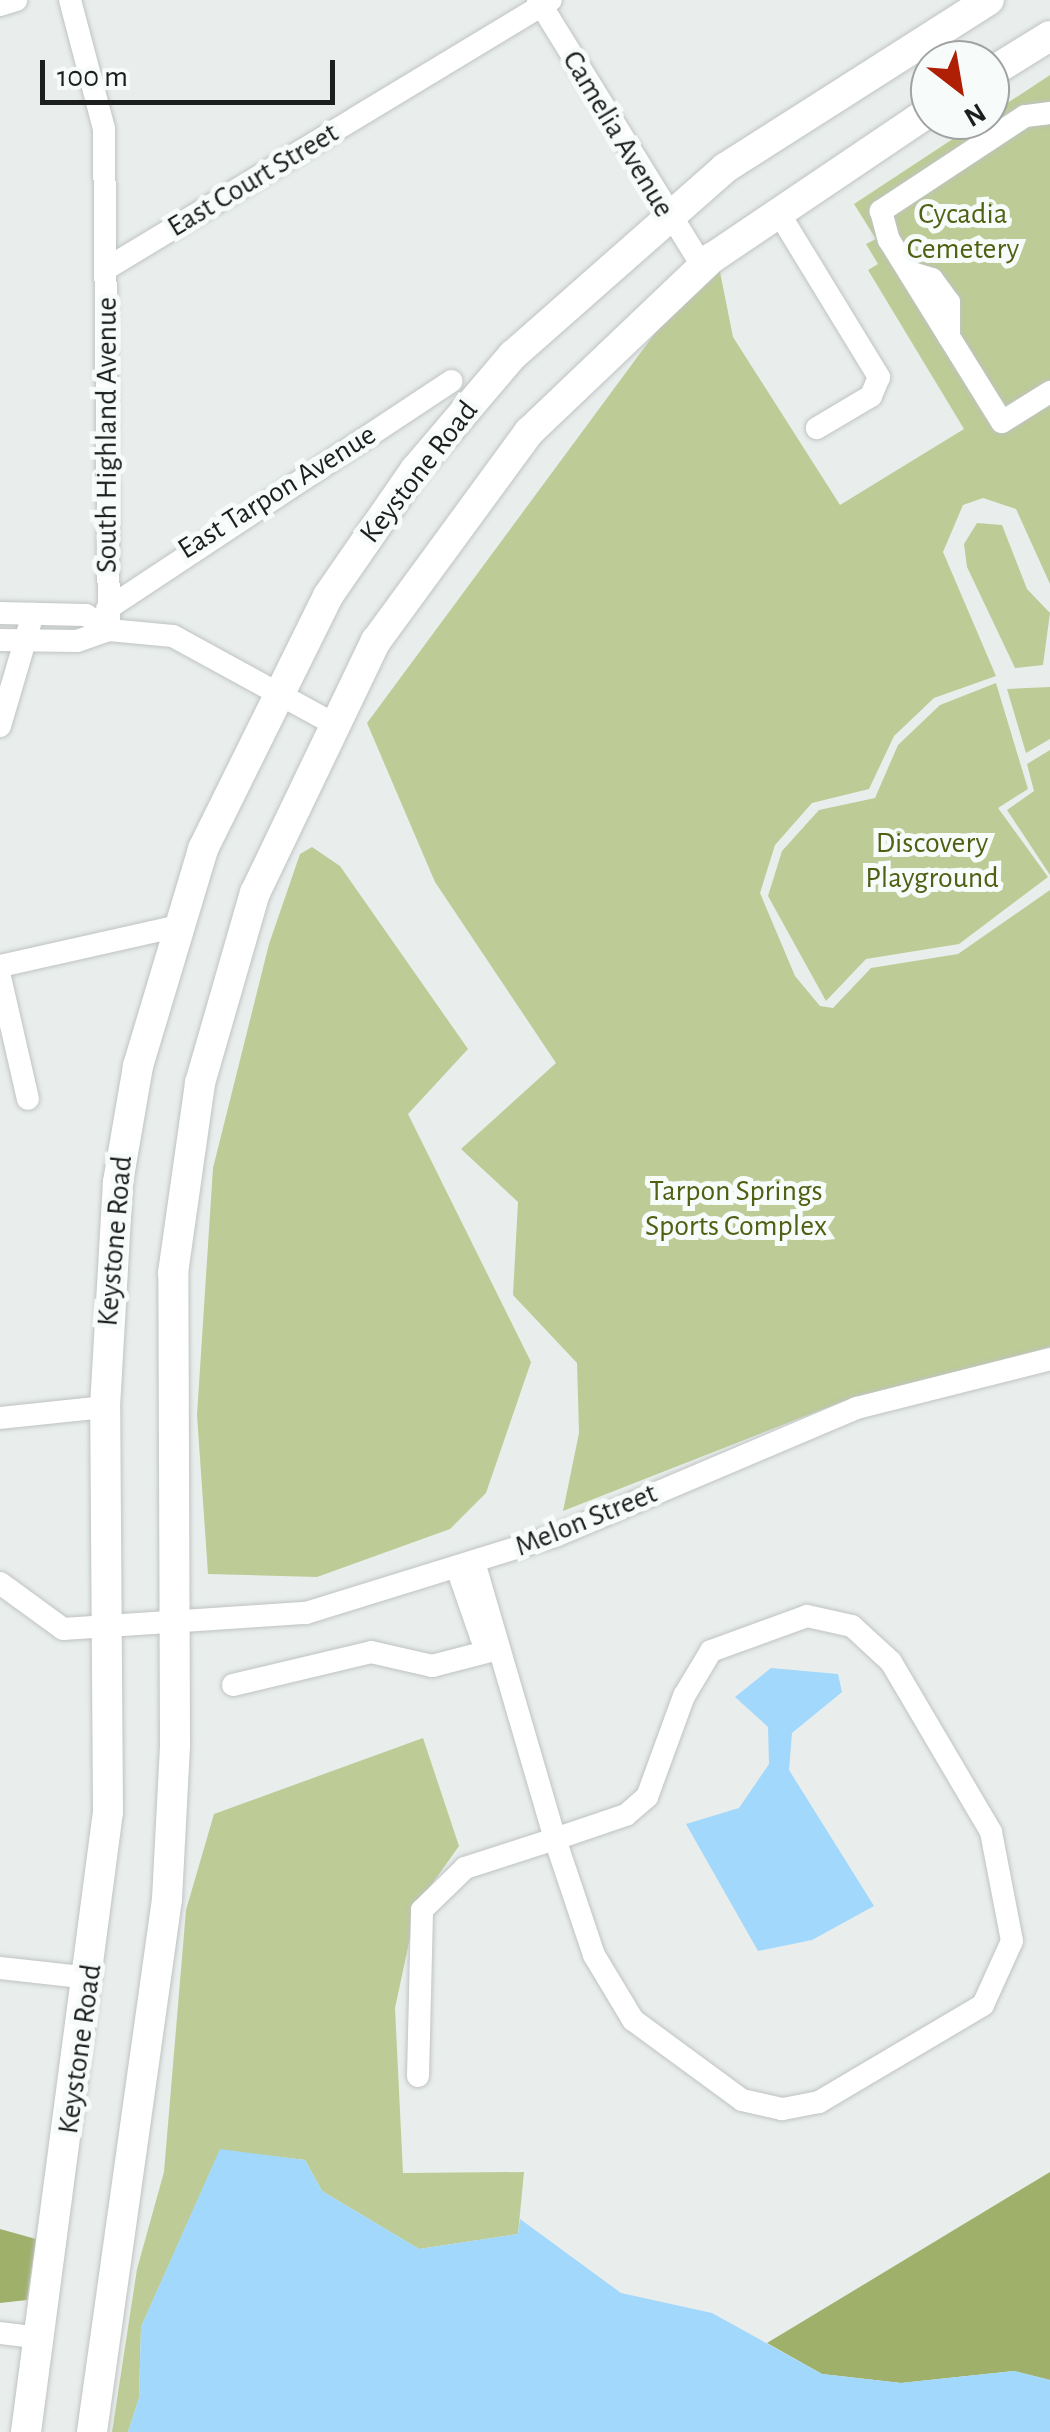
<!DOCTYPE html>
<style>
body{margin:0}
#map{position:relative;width:1050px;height:2432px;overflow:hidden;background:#e9eeed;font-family:"Alegreya Sans",sans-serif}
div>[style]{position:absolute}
.green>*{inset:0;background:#bdcb96}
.forest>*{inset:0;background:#9fb06b}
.water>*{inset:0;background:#a1d8fc}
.roads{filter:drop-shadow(0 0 2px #bfc3c2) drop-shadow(0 0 2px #bfc3c2)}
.minor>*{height:22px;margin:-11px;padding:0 11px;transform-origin:11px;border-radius:11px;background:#fff}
.major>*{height:30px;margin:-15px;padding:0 15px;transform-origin:15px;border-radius:15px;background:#fff}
span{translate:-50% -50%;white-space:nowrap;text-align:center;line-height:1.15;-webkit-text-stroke:10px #f7fbfa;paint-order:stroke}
.street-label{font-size:30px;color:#1d1f1e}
.park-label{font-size:30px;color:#515f13}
.north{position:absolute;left:910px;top:40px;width:100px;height:100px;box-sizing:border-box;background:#f7fbfa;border:2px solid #a0a3a2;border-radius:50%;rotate:149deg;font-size:28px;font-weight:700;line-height:40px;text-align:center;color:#1d1f1e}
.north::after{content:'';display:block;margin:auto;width:35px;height:45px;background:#ae1f06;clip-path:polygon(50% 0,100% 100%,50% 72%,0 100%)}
.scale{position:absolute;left:40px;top:60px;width:295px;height:45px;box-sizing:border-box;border:5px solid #1d1f1e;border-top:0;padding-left:12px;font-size:30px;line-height:35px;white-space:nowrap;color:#1d1f1e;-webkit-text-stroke:8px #f7fbfa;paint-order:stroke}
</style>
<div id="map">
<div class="green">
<div style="clip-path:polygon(1050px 75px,1050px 584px,1016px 509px,983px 498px,963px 505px,943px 552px,996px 676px,934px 698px,894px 736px,869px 789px,812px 803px,775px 845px,760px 893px,795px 976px,820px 1006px,833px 1008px,871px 968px,958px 954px,1050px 890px,1050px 1347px,844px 1401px,563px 1511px,579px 1433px,577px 1363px,513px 1295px,518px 1202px,461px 1149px,556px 1063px,435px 882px,367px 723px,678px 302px,719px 267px,733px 337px,840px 505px,964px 429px,868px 270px,878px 264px,866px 244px,876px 239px,854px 204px)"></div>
<div style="clip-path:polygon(977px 523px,1002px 525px,1027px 589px,1050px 613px,1043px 665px,1015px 668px,967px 567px,964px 544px)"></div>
<div style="clip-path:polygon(996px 683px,1028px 789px,998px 808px,1048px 877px,959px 944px,866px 959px,826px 1001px,768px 896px,782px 851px,819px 810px,875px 798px,898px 745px,940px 705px)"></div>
<div style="clip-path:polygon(1050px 687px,1050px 739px,1026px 753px,1007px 689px)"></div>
<div style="clip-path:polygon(1050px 750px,1050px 875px,1007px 810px,1034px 791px,1027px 764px)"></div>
<div style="clip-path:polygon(312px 847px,340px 866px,468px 1049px,408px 1114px,531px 1362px,486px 1493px,450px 1529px,317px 1577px,208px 1574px,197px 1415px,213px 1168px,269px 944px,300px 854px)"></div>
<div style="clip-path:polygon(423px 1738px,459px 1846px,417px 1905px,395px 2008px,403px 2173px,524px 2172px,518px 2234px,419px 2249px,322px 2191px,305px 2160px,220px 2150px,141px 2327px,139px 2398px,128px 2432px,112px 2432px,137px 2269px,164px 2172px,186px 1910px,214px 1814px)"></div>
</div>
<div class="forest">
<div style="clip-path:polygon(1050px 2172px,1050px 2380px,1014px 2371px,901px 2383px,822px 2374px,767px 2343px)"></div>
<div style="clip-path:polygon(0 2229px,36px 2239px,27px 2300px,0 2303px)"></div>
</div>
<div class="water">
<div style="clip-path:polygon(771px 1668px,838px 1674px,842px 1692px,792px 1733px,789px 1770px,874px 1906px,812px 1940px,758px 1951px,686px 1824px,739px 1808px,769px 1764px,768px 1727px,735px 1697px)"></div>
<div style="clip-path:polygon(220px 2149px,305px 2160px,322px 2191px,419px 2249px,518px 2234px,520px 2219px,621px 2293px,712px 2313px,822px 2374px,901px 2383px,1014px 2371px,1050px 2380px,1050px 2432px,128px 2432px,139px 2398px,141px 2327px)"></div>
</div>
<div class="roads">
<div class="minor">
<div style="left:70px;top:0;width:133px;rotate:75.2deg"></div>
<div style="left:104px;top:129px;width:501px;rotate:89.43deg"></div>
<div style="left:109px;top:630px;width:64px;rotate:5.4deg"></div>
<div style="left:173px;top:636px;width:179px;rotate:28.7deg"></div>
<div style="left:538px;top:0;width:312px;rotate:58.3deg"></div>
<div style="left:0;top:5px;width:17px;rotate:-17deg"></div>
<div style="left:1050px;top:113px;width:25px;rotate:173deg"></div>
<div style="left:1025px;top:116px;width:173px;rotate:146.6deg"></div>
<div style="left:881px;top:211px;width:30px;rotate:75deg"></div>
<div style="left:889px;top:240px;width:214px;rotate:58.2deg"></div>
<div style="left:1002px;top:422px;width:57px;rotate:-32deg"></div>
<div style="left:777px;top:210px;width:196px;rotate:58.6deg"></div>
<div style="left:879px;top:377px;width:21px;rotate:113deg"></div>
<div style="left:871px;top:396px;width:63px;rotate:149.3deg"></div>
<div style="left:109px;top:267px;width:516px;rotate:-31.14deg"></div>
<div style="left:909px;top:272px;width:24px;rotate:17deg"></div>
<div style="left:932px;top:279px;width:29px;rotate:54deg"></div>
<div style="left:949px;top:302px;width:35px;rotate:90deg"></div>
<div style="left:107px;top:609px;width:413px;rotate:-33.5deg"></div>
<div style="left:0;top:613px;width:86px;rotate:1.3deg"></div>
<div style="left:86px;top:615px;width:27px;rotate:33deg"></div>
<div style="left:0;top:640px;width:77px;rotate:0.7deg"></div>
<div style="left:77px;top:641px;width:34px;rotate:-19deg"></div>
<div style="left:0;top:726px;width:117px;rotate:-73.6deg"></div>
<div style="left:0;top:966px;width:179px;rotate:-12.6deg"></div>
<div style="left:0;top:977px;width:125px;rotate:77.1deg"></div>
<div style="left:0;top:1418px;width:106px;rotate:-6deg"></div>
<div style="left:457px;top:1568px;width:73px;rotate:70.8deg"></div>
<div style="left:481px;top:1637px;width:18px;rotate:45deg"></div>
<div style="left:0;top:1583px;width:78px;rotate:36.1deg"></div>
<div style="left:63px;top:1629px;width:244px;rotate:-3.8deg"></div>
<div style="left:306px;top:1613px;width:261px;rotate:-17.2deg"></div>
<div style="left:555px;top:1536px;width:328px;rotate:-23deg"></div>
<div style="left:857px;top:1408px;width:199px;rotate:-14.2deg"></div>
<div style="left:807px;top:1616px;width:46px;rotate:12.5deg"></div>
<div style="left:852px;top:1626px;width:53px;rotate:42.7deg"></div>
<div style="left:891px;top:1662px;width:197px;rotate:59.5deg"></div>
<div style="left:991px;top:1832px;width:111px;rotate:79.1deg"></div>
<div style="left:1012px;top:1941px;width:70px;rotate:114.4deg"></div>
<div style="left:983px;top:2005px;width:191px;rotate:149.4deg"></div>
<div style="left:819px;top:2102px;width:38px;rotate:169deg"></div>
<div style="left:782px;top:2109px;width:41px;rotate:-167.3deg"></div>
<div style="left:742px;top:2100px;width:135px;rotate:-143.7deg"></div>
<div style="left:633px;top:2020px;width:76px;rotate:-121deg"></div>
<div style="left:594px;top:1955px;width:122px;rotate:-108.6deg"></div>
<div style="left:555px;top:1839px;width:75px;rotate:-18.7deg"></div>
<div style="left:626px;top:1815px;width:28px;rotate:-41deg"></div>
<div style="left:647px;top:1797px;width:108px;rotate:-69.9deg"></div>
<div style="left:684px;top:1696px;width:52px;rotate:-59deg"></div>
<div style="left:711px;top:1651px;width:102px;rotate:-20deg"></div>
<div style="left:233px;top:1685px;width:142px;rotate:-13.4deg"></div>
<div style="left:371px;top:1652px;width:63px;rotate:12.9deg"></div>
<div style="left:432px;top:1666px;width:64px;rotate:-14.5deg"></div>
<div style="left:0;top:1968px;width:91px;rotate:6.3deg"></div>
<div style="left:418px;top:2076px;width:166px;rotate:-88.6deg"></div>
<div style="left:422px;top:1910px;width:60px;rotate:-44.3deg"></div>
<div style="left:465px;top:1868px;width:95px;rotate:-17.9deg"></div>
<div style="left:555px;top:1839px;width:289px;rotate:-106.3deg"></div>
<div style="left:0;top:2333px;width:39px;rotate:7deg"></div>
</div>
<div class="major">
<div style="left:990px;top:73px;width:70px;rotate:-31.7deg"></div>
<div style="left:26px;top:2432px;width:625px;rotate:-82.47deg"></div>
<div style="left:108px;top:1812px;width:405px;rotate:-90.4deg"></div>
<div style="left:105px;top:1407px;width:225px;rotate:-86.7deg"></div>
<div style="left:118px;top:1182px;width:118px;rotate:-80.2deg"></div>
<div style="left:138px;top:1066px;width:227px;rotate:-73.3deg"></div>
<div style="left:203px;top:849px;width:282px;rotate:-63.7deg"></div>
<div style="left:328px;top:596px;width:153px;rotate:-55.4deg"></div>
<div style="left:415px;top:470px;width:151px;rotate:-49.6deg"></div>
<div style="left:513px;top:355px;width:283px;rotate:-41.4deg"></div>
<div style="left:725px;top:168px;width:313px;rotate:-32.5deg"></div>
<div style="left:92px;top:2432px;width:538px;rotate:-81.99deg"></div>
<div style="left:167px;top:1899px;width:154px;rotate:-87deg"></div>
<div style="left:175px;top:1745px;width:472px;rotate:-90.2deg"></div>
<div style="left:173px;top:1273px;width:192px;rotate:-81.9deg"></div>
<div style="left:200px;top:1083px;width:198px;rotate:-73.9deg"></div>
<div style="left:255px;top:893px;width:280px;rotate:-64.4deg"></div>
<div style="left:376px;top:641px;width:259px;rotate:-53.8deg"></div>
<div style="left:529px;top:432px;width:253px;rotate:-43.6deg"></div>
<div style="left:712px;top:258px;width:263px;rotate:-34deg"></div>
</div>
</div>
<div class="street-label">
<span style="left:618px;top:134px;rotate:59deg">Camelia Avenue</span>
<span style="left:253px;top:180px;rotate:-31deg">East Court Street</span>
<span style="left:107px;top:435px;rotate:-90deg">South Highland Avenue</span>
<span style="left:419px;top:472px;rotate:-52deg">Keystone Road</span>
<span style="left:277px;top:492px;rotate:-32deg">East Tarpon Avenue</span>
<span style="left:115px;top:1241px;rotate:-85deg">Keystone Road</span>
<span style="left:586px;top:1520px;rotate:-22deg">Melon Street</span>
<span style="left:80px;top:2049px;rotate:-82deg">Keystone Road</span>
</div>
<div class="park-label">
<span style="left:963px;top:231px">Cycadia<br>Cemetery</span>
<span style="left:932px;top:860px">Discovery<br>Playground</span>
<span style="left:736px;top:1208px">Tarpon Springs<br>Sports Complex</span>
</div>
<div class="north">N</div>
<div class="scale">100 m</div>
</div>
